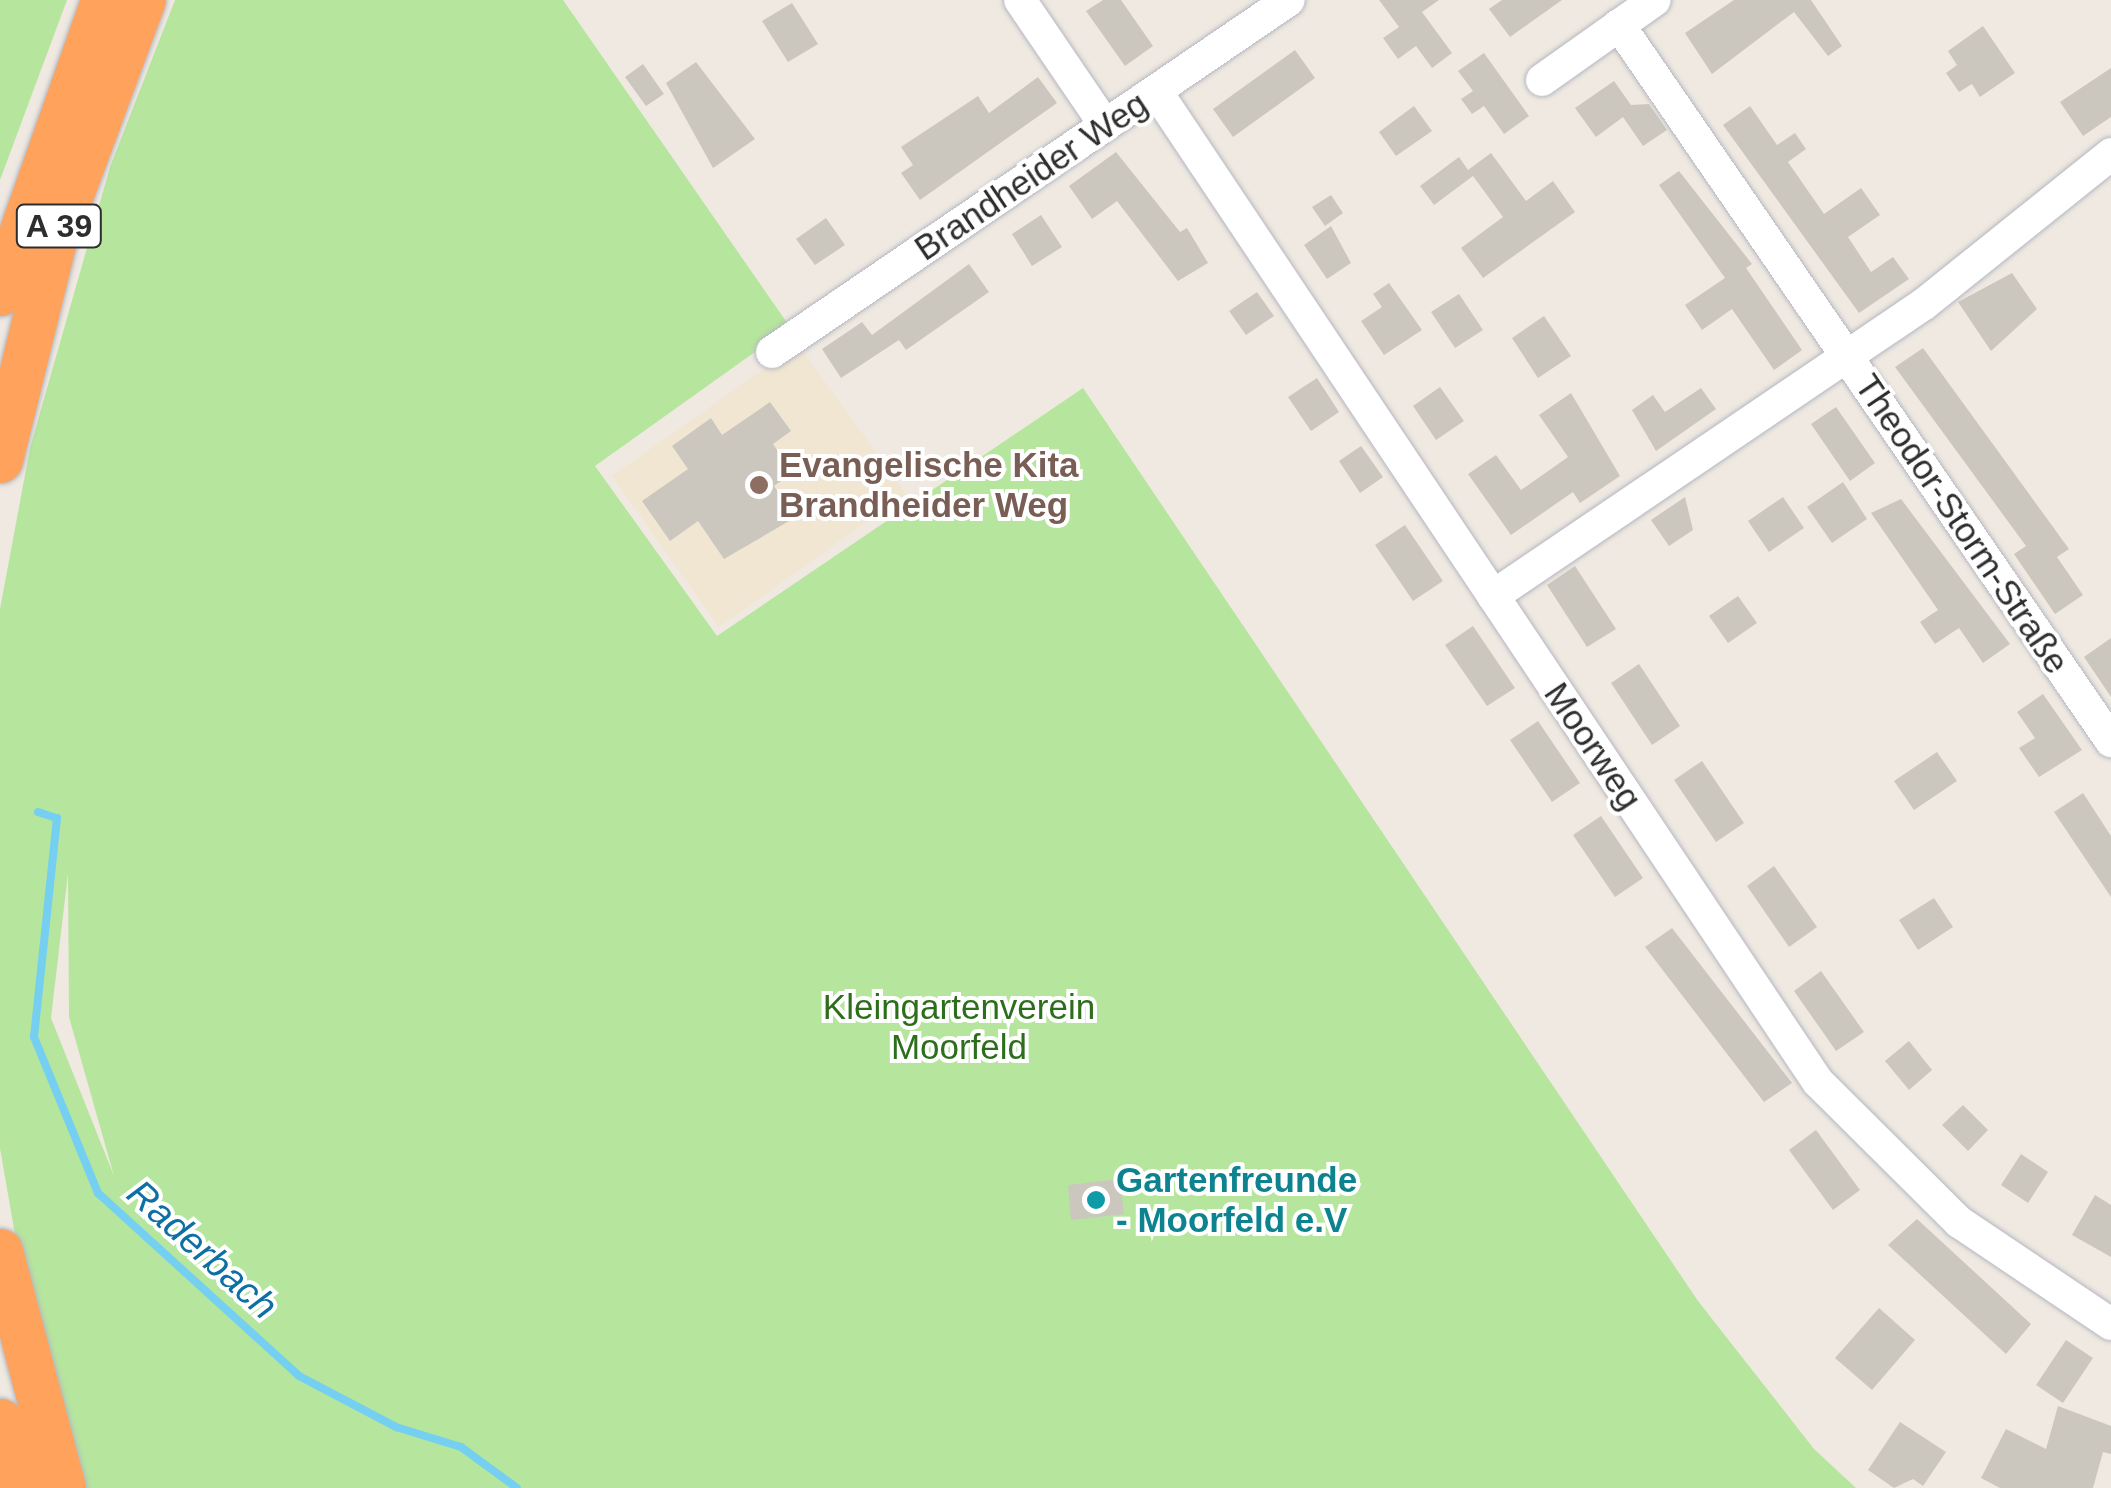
<!DOCTYPE html>
<meta charset="utf-8">
<style>
body{margin:0}
#map{position:relative;width:2111px;height:1488px;overflow:hidden;background:#efe9e1;font-family:Helvetica,sans-serif}
div>[style]{position:absolute}
.education>*{inset:0;background:#f0e6d1}
.green>*{inset:0;background:#b6e59e}
.stream>*{height:8px;margin:-4px;padding:0 4px;transform-origin:4px;border-radius:4px;background:#75cff0}
.building>*{inset:0;background:#cbc7bf}
.roads{filter:drop-shadow(0 0 2px #b4b7c1) drop-shadow(0 0 2px #b4b7c1)}
.minor>*{height:32px;margin:-16px;padding:0 16px;transform-origin:16px;border-radius:16px;background:#fff}
.highway>*{height:45px;margin:-22.5px;padding:0 22.5px;transform-origin:22.5px;border-radius:22.5px;background:#ffa35c}
.dots>*{width:28px;height:28px;translate:-50% -50%;box-sizing:border-box;border:5px solid #fff;border-radius:50%}
span{translate:-50% -50%;white-space:nowrap;text-align:center;line-height:1.15;-webkit-text-stroke:8px #fff;paint-order:stroke}
.shield-label span{padding:2px 8px;background:#fff;border:2px solid;border-radius:8px;-webkit-text-stroke-width:0}
.shield-label{font-size:32px;color:#2e2e2e;font-weight:700}
.street-label{font-size:35px;color:#2e2e2e}
.education-label{font-size:35px;color:#785e54;font-weight:700}
.left{translate:0 -50%;text-align:left}
.park-label{font-size:35px;color:#2c6e1b}
.culture-label{font-size:35px;color:#0d838f;font-weight:700}
.water-label{font-size:38px;color:#0d6fa3;font-style:italic}
</style>
<div id="map">
<div class="education">
<div style="clip-path:polygon(798px 345px,906px 494px,719px 627px,612px 476px)"></div>
</div>
<div class="green">
<div style="clip-path:polygon(0 0,67px 0,0 180px)"></div>
<div style="clip-path:polygon(evenodd,175px 0,563px 0,790px 327px,595px 466px,717px 636px,1083px 388px,1698px 1301px,1814px 1449px,1856px 1488px,84px 1488px,32px 1333px,0 1148px,0 609px,30px 448px,110px 167px,175px 0,68px 873px,69px 1017px,114px 1176px,51px 1018px,68px 873px)"></div>
</div>
<div class="stream">
<div style="left:38px;top:812px;width:20px;rotate:18deg"></div>
<div style="left:57px;top:818px;width:220px;rotate:96deg"></div>
<div style="left:34px;top:1037px;width:169px;rotate:67.7deg"></div>
<div style="left:98px;top:1193px;width:272px;rotate:42.3deg"></div>
<div style="left:299px;top:1376px;width:110px;rotate:27.7deg"></div>
<div style="left:396px;top:1427px;width:68px;rotate:17.1deg"></div>
<div style="left:461px;top:1447px;width:69px;rotate:36.2deg"></div>
</div>
<div class="building">
<div style="clip-path:polygon(1103px 0,1121px 0,1153px 46px,1125px 66px,1086px 11px)"></div>
<div style="clip-path:polygon(1379px 0,1439px 0,1422px 12px,1452px 53px,1432px 68px,1416px 46px,1398px 59px,1383px 38px,1399px 27px)"></div>
<div style="clip-path:polygon(1502px 0,1562px 0,1510px 37px,1489px 9px)"></div>
<div style="clip-path:polygon(1734px 0,1811px 0,1842px 46px,1828px 56px,1794px 12px,1712px 74px,1685px 33px)"></div>
<div style="clip-path:polygon(792px 3px,818px 44px,788px 62px,762px 21px)"></div>
<div style="clip-path:polygon(1983px 26px,2015px 73px,1980px 97px,1972px 84px,1959px 92px,1946px 73px,1957px 65px,1948px 51px)"></div>
<div style="clip-path:polygon(1295px 50px,1315px 78px,1233px 137px,1213px 109px)"></div>
<div style="clip-path:polygon(1484px 53px,1529px 116px,1504px 134px,1484px 106px,1472px 114px,1461px 99px,1473px 91px,1458px 71px)"></div>
<div style="clip-path:polygon(696px 62px,755px 139px,713px 168px,666px 83px)"></div>
<div style="clip-path:polygon(643px 64px,664px 94px,646px 106px,625px 77px)"></div>
<div style="clip-path:polygon(2111px 68px,2111px 117px,2083px 136px,2060px 102px)"></div>
<div style="clip-path:polygon(1038px 77px,1057px 103px,920px 200px,901px 173px,913px 165px,901px 147px,978px 96px,989px 113px)"></div>
<div style="clip-path:polygon(1614px 81px,1631px 105px,1649px 104px,1667px 130px,1643px 146px,1623px 117px,1596px 137px,1575px 108px)"></div>
<div style="clip-path:polygon(1414px 106px,1432px 131px,1396px 156px,1379px 132px)"></div>
<div style="clip-path:polygon(1750px 106px,1777px 145px,1795px 133px,1806px 149px,1788px 162px,1824px 214px,1861px 188px,1880px 215px,1848px 237px,1871px 272px,1893px 257px,1909px 279px,1859px 313px,1723px 125px)"></div>
<div style="clip-path:polygon(1116px 152px,1180px 232px,1187px 228px,1208px 263px,1178px 281px,1117px 201px,1092px 219px,1069px 186px)"></div>
<div style="clip-path:polygon(1491px 153px,1526px 201px,1553px 181px,1575px 212px,1483px 278px,1461px 248px,1503px 217px,1473px 176px,1434px 205px,1420px 186px,1459px 157px,1468px 170px)"></div>
<div style="clip-path:polygon(1679px 171px,1752px 264px,1746px 268px,1802px 350px,1774px 370px,1732px 309px,1702px 330px,1685px 305px,1725px 278px,1659px 185px)"></div>
<div style="clip-path:polygon(1331px 195px,1343px 213px,1325px 226px,1312px 207px)"></div>
<div style="clip-path:polygon(1041px 215px,1062px 247px,1032px 266px,1012px 234px)"></div>
<div style="clip-path:polygon(826px 218px,845px 245px,815px 265px,796px 239px)"></div>
<div style="clip-path:polygon(1331px 226px,1351px 263px,1327px 279px,1304px 245px)"></div>
<div style="clip-path:polygon(969px 264px,989px 292px,906px 350px,899px 340px,841px 378px,822px 349px,862px 322px,872px 335px)"></div>
<div style="clip-path:polygon(2012px 273px,2037px 309px,1991px 351px,1958px 302px)"></div>
<div style="clip-path:polygon(1389px 283px,1422px 330px,1384px 355px,1361px 321px,1382px 307px,1373px 294px)"></div>
<div style="clip-path:polygon(1257px 292px,1274px 316px,1246px 335px,1229px 311px)"></div>
<div style="clip-path:polygon(1459px 294px,1483px 330px,1455px 348px,1431px 312px)"></div>
<div style="clip-path:polygon(1544px 316px,1571px 356px,1538px 378px,1512px 338px)"></div>
<div style="clip-path:polygon(1923px 348px,2069px 549px,2057px 557px,2083px 595px,2055px 614px,2014px 554px,2026px 546px,1895px 367px)"></div>
<div style="clip-path:polygon(1317px 378px,1339px 412px,1311px 431px,1288px 397px)"></div>
<div style="clip-path:polygon(1440px 387px,1464px 421px,1436px 440px,1413px 406px)"></div>
<div style="clip-path:polygon(1701px 388px,1716px 409px,1656px 451px,1632px 410px,1653px 395px,1665px 412px)"></div>
<div style="clip-path:polygon(1571px 393px,1620px 476px,1580px 503px,1573px 492px,1511px 535px,1468px 474px,1496px 455px,1521px 490px,1568px 457px,1539px 415px)"></div>
<div style="clip-path:polygon(770px 402px,791px 431px,773px 444px,793px 473px,774px 486px,796px 517px,724px 559px,698px 521px,670px 541px,642px 501px,688px 469px,672px 446px,711px 418px,722px 435px)"></div>
<div style="clip-path:polygon(1836px 407px,1875px 463px,1850px 481px,1811px 424px)"></div>
<div style="clip-path:polygon(1361px 446px,1383px 477px,1360px 493px,1339px 461px)"></div>
<div style="clip-path:polygon(1843px 482px,1867px 519px,1832px 543px,1807px 507px)"></div>
<div style="clip-path:polygon(1685px 497px,1693px 530px,1669px 546px,1651px 520px)"></div>
<div style="clip-path:polygon(1783px 497px,1804px 528px,1769px 552px,1748px 521px)"></div>
<div style="clip-path:polygon(1901px 499px,2010px 644px,1983px 663px,1959px 628px,1935px 644px,1920px 622px,1938px 610px,1871px 513px)"></div>
<div style="clip-path:polygon(1405px 525px,1443px 581px,1413px 601px,1375px 545px)"></div>
<div style="clip-path:polygon(1575px 566px,1616px 629px,1587px 647px,1547px 585px)"></div>
<div style="clip-path:polygon(1738px 596px,1757px 623px,1728px 643px,1709px 616px)"></div>
<div style="clip-path:polygon(1473px 626px,1515px 688px,1487px 706px,1445px 645px)"></div>
<div style="clip-path:polygon(2111px 638px,2111px 697px,2084px 657px)"></div>
<div style="clip-path:polygon(1639px 664px,1680px 726px,1652px 745px,1611px 683px)"></div>
<div style="clip-path:polygon(2043px 694px,2082px 750px,2039px 777px,2019px 748px,2035px 738px,2017px 712px)"></div>
<div style="clip-path:polygon(1538px 721px,1580px 783px,1552px 802px,1510px 740px)"></div>
<div style="clip-path:polygon(1937px 752px,1957px 781px,1914px 810px,1894px 781px)"></div>
<div style="clip-path:polygon(1702px 761px,1744px 823px,1716px 842px,1674px 780px)"></div>
<div style="clip-path:polygon(2083px 793px,2111px 836px,2111px 897px,2054px 812px)"></div>
<div style="clip-path:polygon(1601px 816px,1643px 878px,1615px 897px,1573px 835px)"></div>
<div style="clip-path:polygon(1774px 866px,1817px 927px,1789px 947px,1747px 886px)"></div>
<div style="clip-path:polygon(1934px 898px,1953px 927px,1918px 950px,1899px 920px)"></div>
<div style="clip-path:polygon(1672px 928px,1792px 1083px,1764px 1102px,1645px 947px)"></div>
<div style="clip-path:polygon(1821px 971px,1864px 1032px,1836px 1051px,1794px 991px)"></div>
<div style="clip-path:polygon(1909px 1041px,1932px 1070px,1909px 1090px,1885px 1061px)"></div>
<div style="clip-path:polygon(1963px 1105px,1988px 1130px,1968px 1151px,1942px 1125px)"></div>
<div style="clip-path:polygon(1816px 1130px,1860px 1190px,1833px 1210px,1789px 1150px)"></div>
<div style="clip-path:polygon(2021px 1154px,2048px 1172px,2028px 1203px,2001px 1185px)"></div>
<div style="clip-path:polygon(1120px 1179px,1124px 1214px,1071px 1220px,1068px 1185px)"></div>
<div style="clip-path:polygon(2095px 1195px,2111px 1205px,2111px 1257px,2072px 1235px)"></div>
<div style="clip-path:polygon(1917px 1219px,2031px 1324px,2006px 1354px,1888px 1245px)"></div>
<div style="clip-path:polygon(1879px 1308px,1915px 1340px,1872px 1390px,1835px 1358px)"></div>
<div style="clip-path:polygon(2066px 1340px,2093px 1358px,2063px 1403px,2036px 1385px)"></div>
<div style="clip-path:polygon(2058px 1406px,2111px 1426px,2111px 1454px,2103px 1452px,2093px 1488px,2000px 1488px,1981px 1478px,2006px 1429px,2046px 1449px)"></div>
<div style="clip-path:polygon(1900px 1422px,1946px 1452px,1923px 1486px,1913px 1479px,1894px 1488px,1868px 1470px)"></div>
</div>
<div class="roads">
<div class="minor">
<div style="left:1020px;top:0;width:151px;rotate:55.8deg"></div>
<div style="left:1619px;top:25px;width:869px;rotate:55.51deg"></div>
<div style="left:1542px;top:80px;width:138px;rotate:-35.3deg"></div>
<div style="left:1156px;top:91px;width:1192px;rotate:56.26deg"></div>
<div style="left:1818px;top:1082px;width:199px;rotate:44.8deg"></div>
<div style="left:1959px;top:1222px;width:183px;rotate:33.9deg"></div>
<div style="left:772px;top:352px;width:625px;rotate:-34.25deg"></div>
<div style="left:1493px;top:596px;width:521px;rotate:-34.12deg"></div>
<div style="left:1924px;top:304px;width:240px;rotate:-38.7deg"></div>
</div>
<div class="highway">
<div style="left:0;top:293px;width:311px;rotate:-70.6deg"></div>
<div style="left:0;top:460px;width:227px;rotate:-76.2deg"></div>
<div style="left:54px;top:240px;width:256px;rotate:-69.7deg"></div>
<div style="left:0;top:1251px;width:245px;rotate:75.1deg"></div>
<div style="left:0;top:1421px;width:70px;rotate:72.6deg"></div>
</div>
</div>
<div class="dots">
<div style="left:759px;top:485px;background:#8d6e63"></div>
<div style="left:1096px;top:1200px;background:#0f9aa8"></div>
</div>
<div class="shield-label">
<span style="left:59px;top:226px">A 39</span>
</div>
<div class="street-label">
<span style="left:1031px;top:176px;rotate:-34deg">Brandheider Weg</span>
<span style="left:1962px;top:524px;rotate:56deg">Theodor-Storm-Straße</span>
<span style="left:1593px;top:746px;rotate:56deg">Moorweg</span>
</div>
<div class="education-label">
<span class="left" style="left:779px;top:485px">Evangelische Kita<br>Brandheider Weg</span>
</div>
<div class="park-label">
<span style="left:959px;top:1027px">Kleingartenverein<br>Moorfeld</span>
</div>
<div class="culture-label">
<span class="left" style="left:1116px;top:1200px">Gartenfreunde<br>- Moorfeld e.V</span>
</div>
<div class="water-label">
<span style="left:202px;top:1250px;rotate:42deg">Raderbach</span>
</div>
</div>
